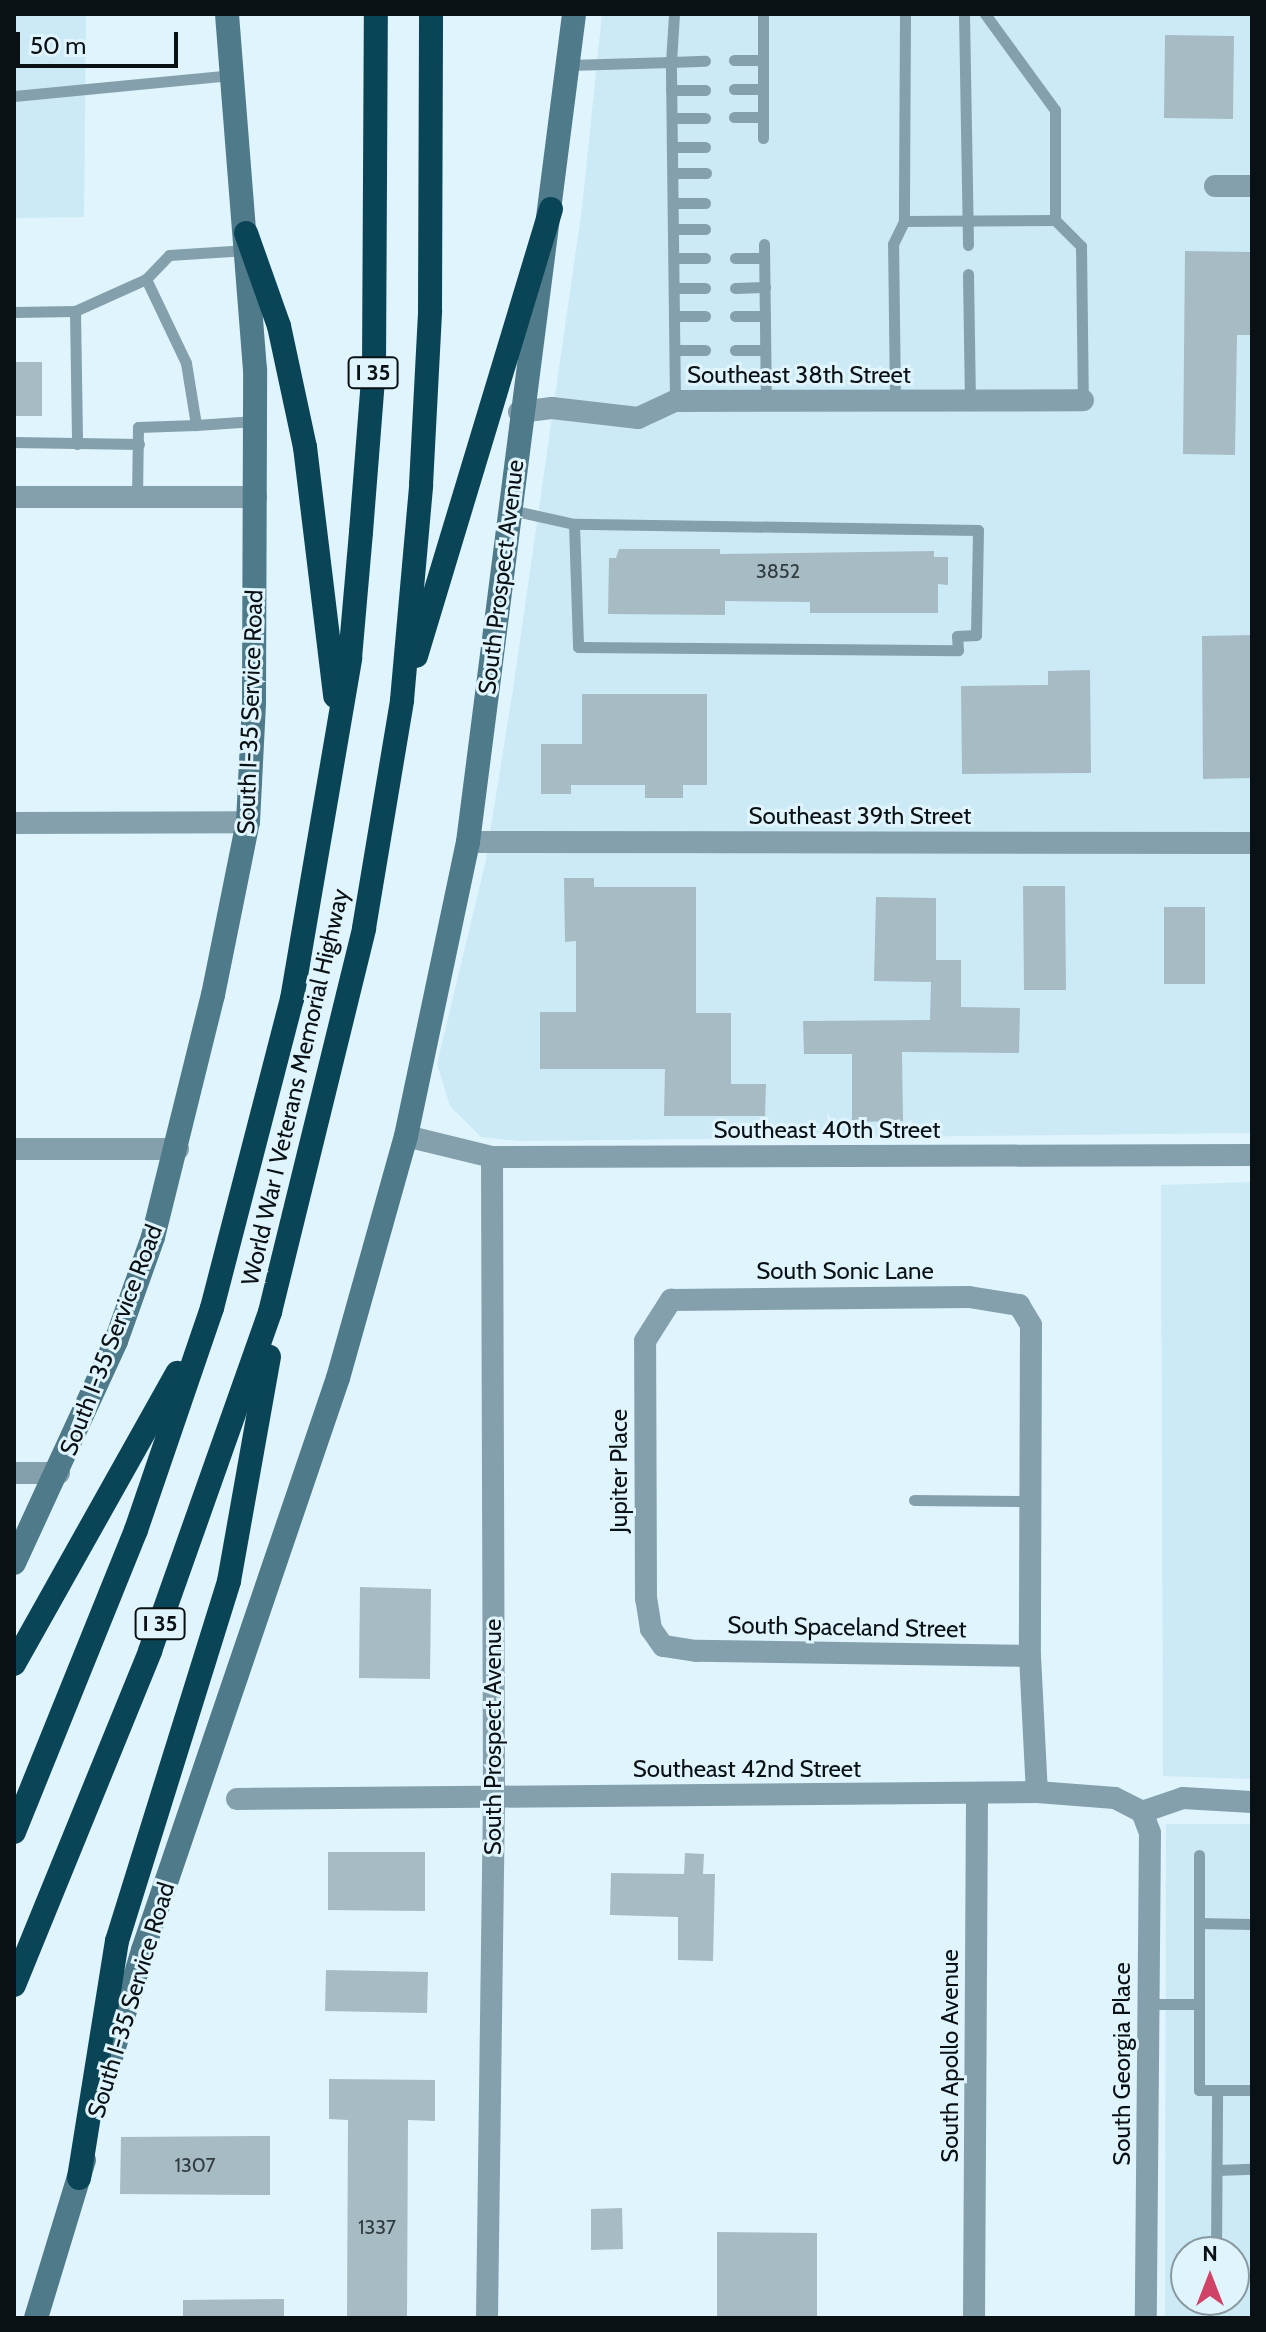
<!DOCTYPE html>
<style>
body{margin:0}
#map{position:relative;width:1266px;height:2332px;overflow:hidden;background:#dff4fd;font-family:Cabin,sans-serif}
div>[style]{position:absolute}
.built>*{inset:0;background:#cceaf6}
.building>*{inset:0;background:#a7bbc4}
.lane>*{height:11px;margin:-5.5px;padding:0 5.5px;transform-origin:5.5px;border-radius:5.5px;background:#84a0ac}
.street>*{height:22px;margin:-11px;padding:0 11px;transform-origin:11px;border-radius:11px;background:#84a0ac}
.secondary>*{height:24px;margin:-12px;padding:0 12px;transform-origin:12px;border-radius:12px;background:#4e7a8a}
.highway>*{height:24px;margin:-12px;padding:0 12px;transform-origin:12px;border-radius:12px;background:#0a4557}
span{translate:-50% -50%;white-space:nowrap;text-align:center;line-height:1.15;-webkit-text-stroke:6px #dff4fd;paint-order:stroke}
.number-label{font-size:20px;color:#313c40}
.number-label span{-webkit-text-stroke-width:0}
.shield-label span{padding:2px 6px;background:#dff4fd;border:2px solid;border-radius:6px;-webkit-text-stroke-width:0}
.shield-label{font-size:22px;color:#0a1114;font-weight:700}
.street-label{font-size:24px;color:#0a1114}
.frame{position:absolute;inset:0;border:16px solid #0a1114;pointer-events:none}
.north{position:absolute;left:1170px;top:2236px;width:80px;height:80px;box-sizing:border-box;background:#dff4fd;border:2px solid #8a99a0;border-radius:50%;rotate:0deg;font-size:22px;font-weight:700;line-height:32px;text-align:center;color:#0a1114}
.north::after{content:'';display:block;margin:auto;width:28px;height:36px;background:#d14267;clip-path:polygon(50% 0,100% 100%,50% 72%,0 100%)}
.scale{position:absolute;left:16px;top:32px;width:162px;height:36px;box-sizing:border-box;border:4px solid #0a1114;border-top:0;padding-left:10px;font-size:24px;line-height:28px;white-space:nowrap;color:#0a1114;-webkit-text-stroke:6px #dff4fd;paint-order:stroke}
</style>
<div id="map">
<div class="built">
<div style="clip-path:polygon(14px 14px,86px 14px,84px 217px,14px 218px)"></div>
<div style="clip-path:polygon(602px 14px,1252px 14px,1252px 1133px,520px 1141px,481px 1137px,450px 1106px,437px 1064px,485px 864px,514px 683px,582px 208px)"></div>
<div style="clip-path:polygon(1252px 1182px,1252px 1779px,1163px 1776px,1161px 1185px)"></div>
<div style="clip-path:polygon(evenodd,1166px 1824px,1252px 1824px,1252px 2318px,1165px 2318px,1166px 1824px,1186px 2252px,1234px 2252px,1234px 2300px,1186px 2300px,1186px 2252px)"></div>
</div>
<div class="building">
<div style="clip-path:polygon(1165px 35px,1234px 36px,1233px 119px,1164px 118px)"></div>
<div style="clip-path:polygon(1185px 251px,1252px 252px,1252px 335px,1237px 335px,1235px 455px,1183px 454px)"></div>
<div style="clip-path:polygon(14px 362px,42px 362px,42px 416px,14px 416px)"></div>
<div style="clip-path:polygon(619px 549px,720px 549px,720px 554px,934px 551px,934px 557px,948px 557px,948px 585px,938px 584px,938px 613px,810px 613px,810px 602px,725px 601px,725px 615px,608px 614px,609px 558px,616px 558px)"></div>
<div style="clip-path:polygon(1252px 635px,1252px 778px,1203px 779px,1202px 636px)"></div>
<div style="clip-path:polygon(1090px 670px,1091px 773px,962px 774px,961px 686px,1048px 685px,1048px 671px)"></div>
<div style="clip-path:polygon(582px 694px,707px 694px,707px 785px,683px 785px,683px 798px,645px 798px,645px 785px,571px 785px,571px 794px,541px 794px,541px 744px,582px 744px)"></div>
<div style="clip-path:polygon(564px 878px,594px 878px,594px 887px,696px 887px,696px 1013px,731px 1013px,731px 1084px,766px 1084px,765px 1116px,664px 1116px,665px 1069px,540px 1069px,540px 1012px,576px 1012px,576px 941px,565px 942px)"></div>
<div style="clip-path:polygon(1023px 886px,1065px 886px,1066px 990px,1024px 990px)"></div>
<div style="clip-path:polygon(876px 897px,936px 898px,936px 960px,961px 960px,961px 1007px,1020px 1008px,1019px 1053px,902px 1052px,903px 1121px,852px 1122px,852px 1054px,804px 1054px,803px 1021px,930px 1020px,931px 982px,874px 981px)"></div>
<div style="clip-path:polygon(1164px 907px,1205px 907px,1205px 984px,1164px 984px)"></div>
<div style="clip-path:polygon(360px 1587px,431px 1589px,430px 1679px,359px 1678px)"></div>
<div style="clip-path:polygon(328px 1852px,425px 1852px,425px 1911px,328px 1910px)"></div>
<div style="clip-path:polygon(685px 1853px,704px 1854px,703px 1874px,715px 1874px,713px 1961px,678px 1960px,678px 1917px,610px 1915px,611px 1873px,684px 1874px)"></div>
<div style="clip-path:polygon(326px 1970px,428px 1972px,427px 2013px,325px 2011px)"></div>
<div style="clip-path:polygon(329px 2079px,435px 2080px,435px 2121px,408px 2120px,407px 2318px,347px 2318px,348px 2120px,329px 2119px)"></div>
<div style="clip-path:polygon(270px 2136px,270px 2195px,120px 2194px,121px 2137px)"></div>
<div style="clip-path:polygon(622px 2208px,623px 2249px,591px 2250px,591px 2209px)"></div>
<div style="clip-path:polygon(717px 2232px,817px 2233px,817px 2318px,717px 2318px)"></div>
<div style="clip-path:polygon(284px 2299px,284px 2318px,183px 2318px,183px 2300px)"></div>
</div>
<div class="lane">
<div style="left:905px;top:14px;width:207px;rotate:90.3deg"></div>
<div style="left:904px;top:221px;width:151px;rotate:-0.4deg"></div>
<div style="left:1055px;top:220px;width:110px;rotate:-90deg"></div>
<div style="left:1055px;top:110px;width:119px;rotate:-126.1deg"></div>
<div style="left:964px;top:14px;width:231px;rotate:89deg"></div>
<div style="left:734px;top:60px;width:28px"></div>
<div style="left:569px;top:65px;width:102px;rotate:-1.7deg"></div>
<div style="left:671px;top:62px;width:48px;rotate:-86.4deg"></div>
<div style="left:734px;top:89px;width:29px"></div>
<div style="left:671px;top:90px;width:34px"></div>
<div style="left:14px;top:96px;width:218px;rotate:-5.5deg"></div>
<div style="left:734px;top:117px;width:29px"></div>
<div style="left:672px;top:118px;width:33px"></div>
<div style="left:763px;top:138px;width:124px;rotate:-90deg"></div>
<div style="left:673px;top:147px;width:32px"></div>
<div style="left:673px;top:173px;width:33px"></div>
<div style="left:673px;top:203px;width:32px"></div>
<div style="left:1055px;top:220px;width:37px;rotate:45deg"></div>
<div style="left:1081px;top:246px;width:154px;rotate:89.3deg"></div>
<div style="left:673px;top:229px;width:32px"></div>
<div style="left:764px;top:244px;width:156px;rotate:89.3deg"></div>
<div style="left:674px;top:258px;width:31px"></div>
<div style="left:735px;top:258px;width:29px"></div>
<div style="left:968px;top:274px;width:126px;rotate:89.1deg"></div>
<div style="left:146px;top:279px;width:33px;rotate:-46deg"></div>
<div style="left:169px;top:255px;width:78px;rotate:-3.7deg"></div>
<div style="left:674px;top:288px;width:31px"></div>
<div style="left:735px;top:288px;width:30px;rotate:-2deg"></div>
<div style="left:75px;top:311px;width:133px;rotate:89.1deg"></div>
<div style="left:14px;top:312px;width:61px;rotate:-0.9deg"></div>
<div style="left:75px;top:311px;width:78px;rotate:-24.3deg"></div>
<div style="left:146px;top:279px;width:93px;rotate:64.5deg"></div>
<div style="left:186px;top:363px;width:63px;rotate:80.8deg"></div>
<div style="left:196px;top:425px;width:58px;rotate:178deg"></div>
<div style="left:138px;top:427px;width:70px;rotate:90.8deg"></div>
<div style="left:674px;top:316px;width:31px"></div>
<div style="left:735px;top:316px;width:30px"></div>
<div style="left:675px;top:350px;width:30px"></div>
<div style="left:735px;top:350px;width:30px"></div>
<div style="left:895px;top:400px;width:156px;rotate:-90.7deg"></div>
<div style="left:893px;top:244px;width:25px;rotate:-64deg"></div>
<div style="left:675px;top:401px;width:339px;rotate:-90.7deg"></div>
<div style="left:671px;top:62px;width:34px;rotate:-2deg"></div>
<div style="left:196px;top:425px;width:59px;rotate:-3.9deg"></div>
<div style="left:14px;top:442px;width:125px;rotate:0.9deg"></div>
<div style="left:511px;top:510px;width:65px;rotate:12.5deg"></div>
<div style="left:574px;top:524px;width:123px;rotate:88.1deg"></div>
<div style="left:578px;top:647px;width:380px;rotate:0.5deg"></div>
<div style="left:958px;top:650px;width:14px;rotate:-94deg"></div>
<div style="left:957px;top:636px;width:19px;rotate:-3deg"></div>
<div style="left:976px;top:635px;width:105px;rotate:-88.9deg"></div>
<div style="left:978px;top:530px;width:404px;rotate:-179.1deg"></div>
<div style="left:914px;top:1500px;width:118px;rotate:0.5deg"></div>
<div style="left:1199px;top:1923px;width:53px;rotate:1.1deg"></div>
<div style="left:1148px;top:2004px;width:51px"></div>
<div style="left:1199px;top:2004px;width:149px;rotate:-90deg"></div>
<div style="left:1199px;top:2004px;width:86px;rotate:90deg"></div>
<div style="left:1199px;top:2090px;width:53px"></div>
<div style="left:1217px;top:2170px;width:35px;rotate:-2deg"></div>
<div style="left:1216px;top:2252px;width:162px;rotate:-89.6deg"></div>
</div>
<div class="street">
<div style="left:1215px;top:186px;width:37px"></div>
<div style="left:519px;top:412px;width:33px;rotate:-7deg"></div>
<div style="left:552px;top:408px;width:87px;rotate:6.6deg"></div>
<div style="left:638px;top:418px;width:41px;rotate:-24.7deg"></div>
<div style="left:675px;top:401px;width:408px;rotate:-0.1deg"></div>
<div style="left:14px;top:497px;width:242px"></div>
<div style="left:14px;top:823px;width:234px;rotate:-0.2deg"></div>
<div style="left:468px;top:842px;width:784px;rotate:0.07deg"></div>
<div style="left:406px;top:1136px;width:89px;rotate:13.7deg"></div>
<div style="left:492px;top:1157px;width:760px;rotate:-0.15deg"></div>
<div style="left:14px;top:1149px;width:164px"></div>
<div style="left:14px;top:1473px;width:45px"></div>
<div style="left:1030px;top:1656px;width:334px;rotate:-179.1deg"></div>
<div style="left:696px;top:1651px;width:33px;rotate:-171deg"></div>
<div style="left:663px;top:1646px;width:21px;rotate:-125deg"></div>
<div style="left:651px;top:1629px;width:30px;rotate:-99deg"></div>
<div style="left:646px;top:1599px;width:258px;rotate:-90.2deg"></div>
<div style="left:645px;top:1341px;width:49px;rotate:-57.6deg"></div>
<div style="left:671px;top:1300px;width:298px;rotate:-0.6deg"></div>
<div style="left:969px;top:1297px;width:51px;rotate:9.1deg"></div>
<div style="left:1019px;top:1305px;width:23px;rotate:59deg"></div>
<div style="left:1031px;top:1325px;width:331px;rotate:90.2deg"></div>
<div style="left:1030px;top:1656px;width:136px;rotate:87.1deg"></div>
<div style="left:237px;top:1799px;width:800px;rotate:-0.5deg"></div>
<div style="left:1037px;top:1792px;width:78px;rotate:4.4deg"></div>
<div style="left:1115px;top:1798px;width:30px;rotate:27deg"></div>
<div style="left:1142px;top:1812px;width:43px;rotate:-18.9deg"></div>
<div style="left:1183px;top:1798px;width:69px;rotate:3.3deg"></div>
<div style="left:1142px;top:1812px;width:22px;rotate:69deg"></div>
<div style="left:1150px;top:1833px;width:485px;rotate:90.5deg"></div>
<div style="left:487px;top:2318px;width:522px;rotate:-89.23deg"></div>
<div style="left:494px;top:1796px;width:639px;rotate:-90.18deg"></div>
<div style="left:974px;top:2318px;width:524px;rotate:-89.67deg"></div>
</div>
<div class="secondary">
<div style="left:14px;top:1563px;width:244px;rotate:-65.3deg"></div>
<div style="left:116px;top:1341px;width:110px;rotate:-70.4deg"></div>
<div style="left:153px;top:1237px;width:249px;rotate:-76.1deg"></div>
<div style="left:213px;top:995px;width:177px;rotate:-78.6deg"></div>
<div style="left:248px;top:822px;width:120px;rotate:-87.1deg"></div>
<div style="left:254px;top:702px;width:332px;rotate:-89.8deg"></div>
<div style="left:255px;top:370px;width:357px;rotate:-94.5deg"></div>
<div style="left:104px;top:2081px;width:137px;rotate:-73.4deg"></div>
<div style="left:143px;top:1950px;width:604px;rotate:-71.18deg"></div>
<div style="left:338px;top:1378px;width:251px;rotate:-74.3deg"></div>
<div style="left:406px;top:1136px;width:300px;rotate:-78.1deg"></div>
<div style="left:468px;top:842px;width:835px;rotate:-82.7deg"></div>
<div style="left:36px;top:2318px;width:165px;rotate:-73.1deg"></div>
</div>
<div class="highway">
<div style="left:246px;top:233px;width:99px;rotate:70.5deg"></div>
<div style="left:279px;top:326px;width:124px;rotate:77.9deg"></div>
<div style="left:305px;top:447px;width:251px;rotate:83.1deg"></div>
<div style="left:416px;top:656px;width:467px;rotate:-73.2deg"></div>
<div style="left:14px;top:1664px;width:334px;rotate:-60.7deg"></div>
<div style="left:14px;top:1832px;width:326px;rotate:-68deg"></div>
<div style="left:136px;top:1530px;width:235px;rotate:-71.1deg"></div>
<div style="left:212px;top:1308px;width:319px;rotate:-75.5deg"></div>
<div style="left:292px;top:999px;width:346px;rotate:-80.3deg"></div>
<div style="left:350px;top:658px;width:126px;rotate:-85deg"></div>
<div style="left:361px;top:532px;width:165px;rotate:-85.5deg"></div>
<div style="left:374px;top:368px;width:354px;rotate:-89.7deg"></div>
<div style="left:14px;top:1985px;width:361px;rotate:-67.8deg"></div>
<div style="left:150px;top:1651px;width:360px;rotate:-70.5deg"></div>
<div style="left:270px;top:1312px;width:395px;rotate:-76.2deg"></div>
<div style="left:364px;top:928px;width:231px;rotate:-80.5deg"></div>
<div style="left:402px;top:700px;width:216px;rotate:-84.9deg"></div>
<div style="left:421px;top:485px;width:174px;rotate:-87deg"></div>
<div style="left:430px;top:311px;width:297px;rotate:-89.8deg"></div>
<div style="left:79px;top:2178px;width:240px;rotate:-80.9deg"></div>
<div style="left:117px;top:1941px;width:377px;rotate:-72.7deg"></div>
<div style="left:229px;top:1581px;width:228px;rotate:-79.9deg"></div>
</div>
<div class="number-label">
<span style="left:778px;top:571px">3852</span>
<span style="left:195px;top:2165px">1307</span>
<span style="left:377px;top:2227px">1337</span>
</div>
<div class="shield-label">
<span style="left:373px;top:373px">I 35</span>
<span style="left:160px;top:1624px">I 35</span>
</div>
<div class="street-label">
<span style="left:799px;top:375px">Southeast 38th Street</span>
<span style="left:501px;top:577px;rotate:-83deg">South Prospect Avenue</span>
<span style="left:250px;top:712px;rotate:-88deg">South I-35 Service Road</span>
<span style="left:860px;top:816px">Southeast 39th Street</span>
<span style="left:295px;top:1087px;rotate:-77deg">World War I Veterans Memorial Highway</span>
<span style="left:827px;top:1130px">Southeast 40th Street</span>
<span style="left:845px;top:1271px">South Sonic Lane</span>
<span style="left:111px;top:1340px;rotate:-69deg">South I-35 Service Road</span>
<span style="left:619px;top:1471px;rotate:-90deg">Jupiter Place</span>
<span style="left:847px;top:1627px;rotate:1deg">South Spaceland Street</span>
<span style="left:493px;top:1737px;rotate:-90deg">South Prospect Avenue</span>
<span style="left:747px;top:1769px">Southeast 42nd Street</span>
<span style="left:131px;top:2000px;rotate:-73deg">South I-35 Service Road</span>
<span style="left:950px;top:2056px;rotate:-90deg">South Apollo Avenue</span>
<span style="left:1122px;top:2064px;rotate:-90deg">South Georgia Place</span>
</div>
<div class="frame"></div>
<div class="north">N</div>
<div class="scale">50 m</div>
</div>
